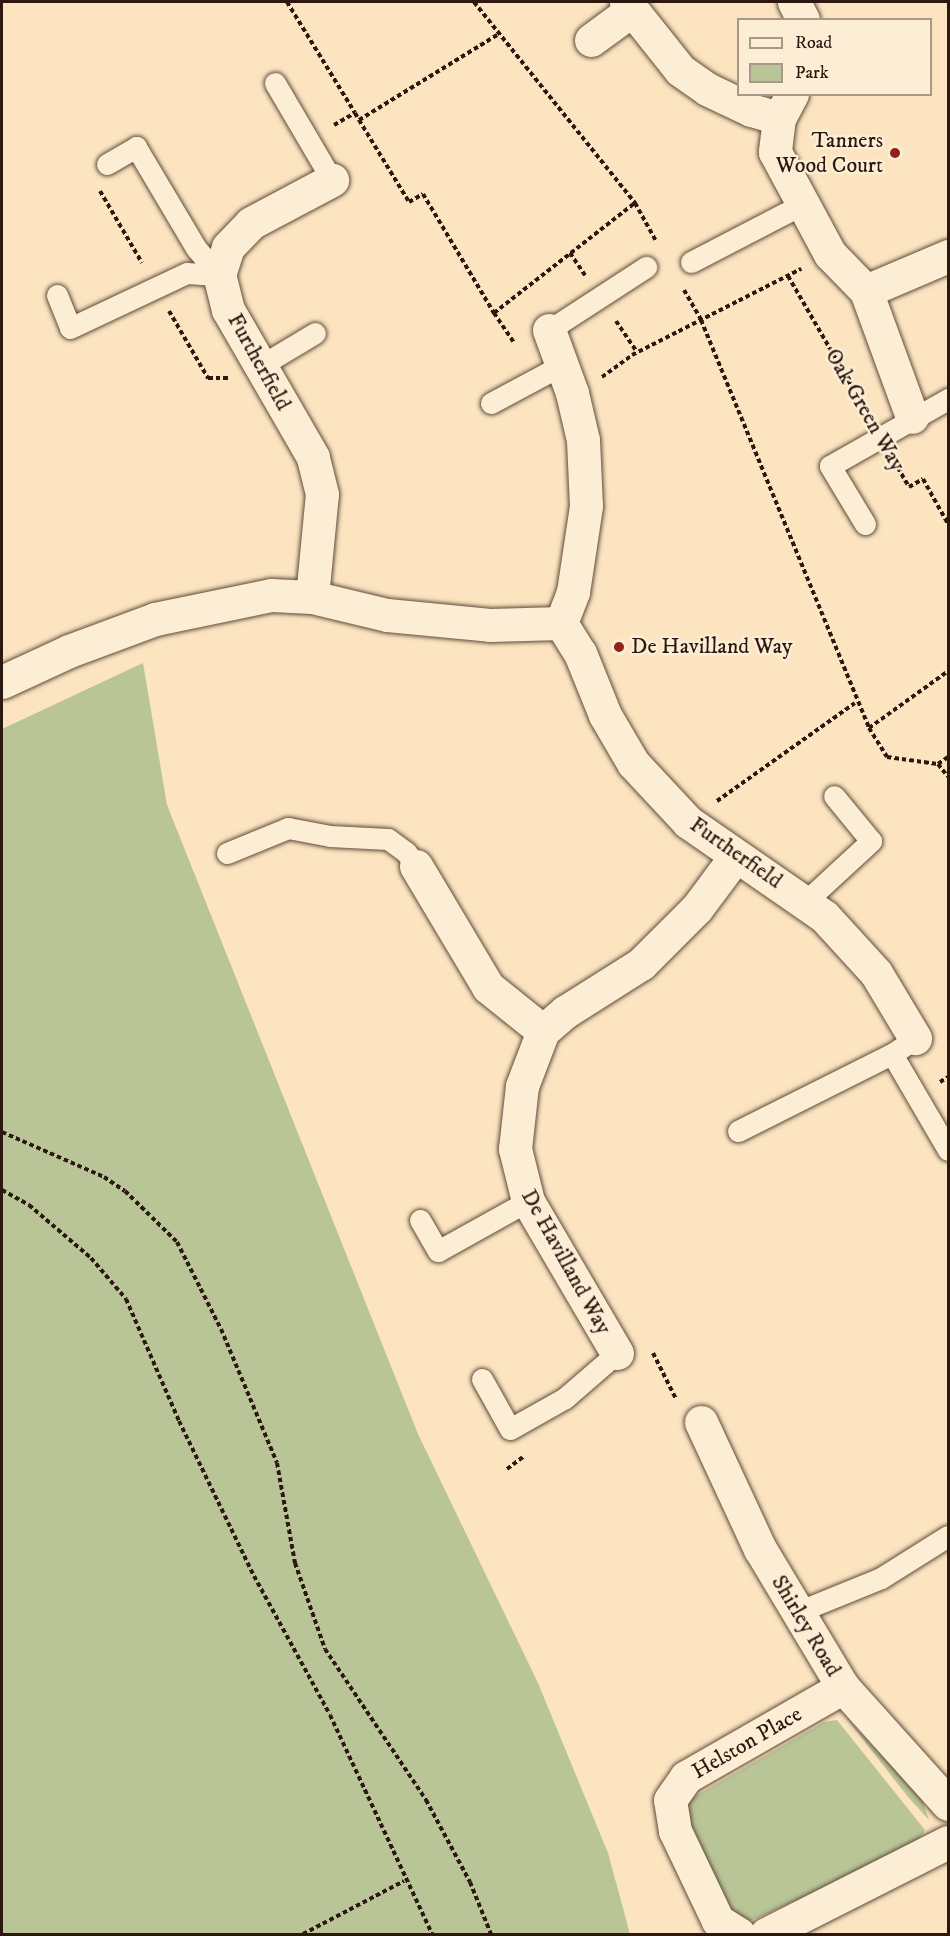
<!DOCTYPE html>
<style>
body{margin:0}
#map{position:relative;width:950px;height:1936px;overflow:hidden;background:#fbe4bf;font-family:"IM FELL DW Pica",serif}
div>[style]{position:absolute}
.green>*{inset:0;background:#b9c596}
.path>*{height:4px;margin-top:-2px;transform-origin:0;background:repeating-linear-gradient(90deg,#2c1811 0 4.5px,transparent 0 7.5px)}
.roads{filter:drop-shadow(0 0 2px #604b3c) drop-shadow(0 0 2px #604b3c)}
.lane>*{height:21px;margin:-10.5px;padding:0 10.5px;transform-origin:10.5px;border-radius:10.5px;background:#fcedd5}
.street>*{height:33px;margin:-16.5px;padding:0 16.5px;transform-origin:16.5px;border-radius:16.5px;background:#fcedd5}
.dots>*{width:16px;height:16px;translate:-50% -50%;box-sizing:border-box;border:3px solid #fcedd5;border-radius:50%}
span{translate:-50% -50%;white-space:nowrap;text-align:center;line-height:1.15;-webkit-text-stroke:5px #fcedd5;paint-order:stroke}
.poi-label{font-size:22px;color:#2c1811}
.right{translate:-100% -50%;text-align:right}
.left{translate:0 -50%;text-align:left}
.street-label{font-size:22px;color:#2c1811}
.frame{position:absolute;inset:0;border:3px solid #2c1811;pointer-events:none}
.legend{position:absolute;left:737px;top:18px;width:195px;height:78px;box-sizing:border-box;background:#fcedd5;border:2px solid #a99887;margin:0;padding:8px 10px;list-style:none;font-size:18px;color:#2c1811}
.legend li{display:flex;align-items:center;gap:12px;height:30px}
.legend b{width:30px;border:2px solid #a99887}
</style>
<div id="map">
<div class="green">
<div style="clip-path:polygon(143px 663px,167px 805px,418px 1434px,538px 1683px,608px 1853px,630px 1934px,2px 1934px,2px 729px)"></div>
<div style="clip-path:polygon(847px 1719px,921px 1796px,929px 1820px,908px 1797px)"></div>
<div style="clip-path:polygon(837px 1720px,925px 1830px,923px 1834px,906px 1850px,759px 1917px,749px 1921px,732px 1915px,681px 1812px,685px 1802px,824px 1722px)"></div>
</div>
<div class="path">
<div style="left:287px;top:2px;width:130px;rotate:58.5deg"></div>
<div style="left:474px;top:2px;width:258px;rotate:51.3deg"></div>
<div style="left:635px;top:203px;width:43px;rotate:61.1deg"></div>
<div style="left:359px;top:120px;width:96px;rotate:58.6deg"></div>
<div style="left:409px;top:202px;width:16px;rotate:-30deg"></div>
<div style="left:423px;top:194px;width:139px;rotate:59.2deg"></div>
<div style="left:494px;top:313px;width:179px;rotate:-38deg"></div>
<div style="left:334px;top:125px;width:24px;rotate:-30deg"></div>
<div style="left:355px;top:113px;width:8px;rotate:60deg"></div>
<div style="left:359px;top:120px;width:164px;rotate:-31.6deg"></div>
<div style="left:100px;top:191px;width:83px;rotate:59.7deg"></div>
<div style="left:570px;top:253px;width:27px;rotate:56deg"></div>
<div style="left:788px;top:276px;width:158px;rotate:60deg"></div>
<div style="left:684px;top:290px;width:34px;rotate:60deg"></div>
<div style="left:701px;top:320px;width:441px;rotate:67.6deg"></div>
<div style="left:869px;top:728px;width:34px;rotate:58deg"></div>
<div style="left:887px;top:757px;width:51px;rotate:7.8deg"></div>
<div style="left:938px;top:764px;width:16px;rotate:52deg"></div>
<div style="left:169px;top:311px;width:78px;rotate:59.8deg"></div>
<div style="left:208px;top:378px;width:20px"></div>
<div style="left:494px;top:313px;width:37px;rotate:56deg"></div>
<div style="left:616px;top:321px;width:37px;rotate:56deg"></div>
<div style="left:602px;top:377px;width:37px;rotate:-36deg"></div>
<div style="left:632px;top:355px;width:190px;rotate:-27deg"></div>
<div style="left:894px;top:461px;width:30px;rotate:60deg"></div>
<div style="left:909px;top:487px;width:16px;rotate:-30deg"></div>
<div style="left:923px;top:479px;width:51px;rotate:60.9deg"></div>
<div style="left:869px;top:728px;width:97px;rotate:-35.8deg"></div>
<div style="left:938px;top:764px;width:12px;rotate:-35deg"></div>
<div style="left:717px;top:801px;width:169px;rotate:-35.4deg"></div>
<div style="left:940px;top:1082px;width:9px;rotate:-32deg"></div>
<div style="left:2px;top:1132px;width:111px;rotate:23.8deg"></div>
<div style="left:104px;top:1177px;width:25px;rotate:34deg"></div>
<div style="left:125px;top:1191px;width:73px;rotate:44.4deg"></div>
<div style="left:177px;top:1242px;width:97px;rotate:63.2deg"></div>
<div style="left:221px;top:1329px;width:145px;rotate:67.3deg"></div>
<div style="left:277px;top:1463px;width:102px;rotate:79.8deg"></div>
<div style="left:295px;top:1563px;width:91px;rotate:70.8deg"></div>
<div style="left:325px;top:1649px;width:182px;rotate:56.2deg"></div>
<div style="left:426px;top:1800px;width:93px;rotate:61.8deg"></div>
<div style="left:470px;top:1882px;width:56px;rotate:68deg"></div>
<div style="left:2px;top:1190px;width:31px;rotate:29deg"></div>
<div style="left:29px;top:1205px;width:82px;rotate:40.5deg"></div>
<div style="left:91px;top:1258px;width:54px;rotate:49.5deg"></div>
<div style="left:126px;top:1299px;width:133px;rotate:66.5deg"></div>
<div style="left:179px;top:1421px;width:172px;rotate:64.2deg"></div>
<div style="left:254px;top:1576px;width:158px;rotate:61.3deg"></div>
<div style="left:330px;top:1715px;width:242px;rotate:65deg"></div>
<div style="left:653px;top:1353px;width:51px;rotate:63.4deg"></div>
<div style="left:507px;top:1469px;width:21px;rotate:-37deg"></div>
<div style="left:303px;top:1934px;width:114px;rotate:-27.7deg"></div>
</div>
<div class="roads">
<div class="lane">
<div style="left:275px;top:83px;width:113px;rotate:59.6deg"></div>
<div style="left:107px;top:164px;width:34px;rotate:-30deg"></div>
<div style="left:136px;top:147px;width:117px;rotate:59.3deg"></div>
<div style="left:196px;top:248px;width:35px;rotate:50deg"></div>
<div style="left:691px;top:262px;width:126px;rotate:-27.4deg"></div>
<div style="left:57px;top:295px;width:35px;rotate:68deg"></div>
<div style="left:70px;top:328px;width:129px;rotate:-25.2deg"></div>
<div style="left:187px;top:273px;width:32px;rotate:4deg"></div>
<div style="left:549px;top:330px;width:116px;rotate:-33deg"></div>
<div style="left:260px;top:366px;width:64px;rotate:-31deg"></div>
<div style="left:491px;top:403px;width:81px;rotate:-28.2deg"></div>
<div style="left:865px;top:524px;width:68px;rotate:-121.1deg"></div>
<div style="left:830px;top:466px;width:136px;rotate:-29.6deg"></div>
<div style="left:227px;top:853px;width:66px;rotate:-22.3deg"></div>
<div style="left:288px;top:828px;width:43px;rotate:10.8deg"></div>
<div style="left:330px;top:836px;width:58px;rotate:3deg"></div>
<div style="left:388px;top:839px;width:22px;rotate:36deg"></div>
<div style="left:406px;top:852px;width:17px;rotate:54deg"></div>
<div style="left:805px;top:902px;width:90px;rotate:-42.7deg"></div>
<div style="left:871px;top:841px;width:58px;rotate:-129.4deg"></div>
<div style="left:904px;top:1046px;width:14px;rotate:146deg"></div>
<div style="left:892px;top:1054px;width:111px;rotate:59.7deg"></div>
<div style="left:738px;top:1131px;width:172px;rotate:-26.6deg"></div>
<div style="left:420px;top:1220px;width:36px;rotate:60deg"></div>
<div style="left:438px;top:1251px;width:103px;rotate:-29.1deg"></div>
<div style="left:482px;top:1379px;width:57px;rotate:60.8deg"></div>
<div style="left:510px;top:1429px;width:63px;rotate:-29.4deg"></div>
<div style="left:565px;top:1398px;width:69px;rotate:-40.9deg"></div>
<div style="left:795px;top:1613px;width:93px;rotate:-22.1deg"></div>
<div style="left:881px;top:1578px;width:79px;rotate:-32.1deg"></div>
</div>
<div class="street">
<div style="left:626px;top:2px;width:87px;rotate:51.5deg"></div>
<div style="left:680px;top:70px;width:33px;rotate:35deg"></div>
<div style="left:707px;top:89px;width:49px;rotate:25.5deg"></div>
<div style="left:751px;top:110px;width:29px;rotate:16deg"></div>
<div style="left:794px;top:2px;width:20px;rotate:63deg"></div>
<div style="left:591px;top:40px;width:51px;rotate:-36.2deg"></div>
<div style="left:792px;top:94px;width:27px;rotate:118deg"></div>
<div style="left:779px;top:118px;width:34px;rotate:97deg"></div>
<div style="left:775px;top:152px;width:116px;rotate:61.7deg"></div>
<div style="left:830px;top:254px;width:52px;rotate:45.8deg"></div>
<div style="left:866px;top:291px;width:89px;rotate:-23.1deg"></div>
<div style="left:866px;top:291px;width:134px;rotate:69.9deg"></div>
<div style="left:549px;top:330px;width:67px;rotate:69.9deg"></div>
<div style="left:572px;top:393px;width:48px;rotate:76.8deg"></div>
<div style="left:583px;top:440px;width:66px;rotate:87.4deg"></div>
<div style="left:586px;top:506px;width:87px;rotate:98.6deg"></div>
<div style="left:573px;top:592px;width:33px;rotate:111deg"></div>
<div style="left:312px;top:597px;width:103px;rotate:-84.5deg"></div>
<div style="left:322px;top:494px;width:38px;rotate:-104deg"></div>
<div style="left:313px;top:457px;width:170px;rotate:-120deg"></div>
<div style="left:228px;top:310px;width:36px;rotate:-104deg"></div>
<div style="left:219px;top:275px;width:29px;rotate:-72deg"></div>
<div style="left:228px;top:247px;width:33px;rotate:-46deg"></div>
<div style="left:251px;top:223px;width:92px;rotate:-28deg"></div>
<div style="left:2px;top:682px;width:74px;rotate:-24.8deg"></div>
<div style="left:69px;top:651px;width:92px;rotate:-20.4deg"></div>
<div style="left:155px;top:619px;width:118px;rotate:-11.7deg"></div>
<div style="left:271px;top:595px;width:41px;rotate:2.8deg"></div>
<div style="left:312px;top:597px;width:77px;rotate:13.5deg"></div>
<div style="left:387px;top:615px;width:103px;rotate:5.5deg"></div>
<div style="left:490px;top:625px;width:71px;rotate:-1.6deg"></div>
<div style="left:561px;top:623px;width:36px;rotate:58deg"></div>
<div style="left:580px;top:653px;width:67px;rotate:68deg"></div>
<div style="left:605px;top:715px;width:56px;rotate:59.7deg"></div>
<div style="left:633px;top:763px;width:81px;rotate:47deg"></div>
<div style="left:688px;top:822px;width:165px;rotate:34.7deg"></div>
<div style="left:824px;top:916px;width:77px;rotate:47.6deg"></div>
<div style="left:876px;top:973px;width:76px;rotate:59deg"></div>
<div style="left:416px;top:866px;width:141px;rotate:59.2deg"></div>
<div style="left:488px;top:987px;width:70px;rotate:38.7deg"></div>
<div style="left:617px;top:1353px;width:176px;rotate:-120.4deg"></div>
<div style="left:528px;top:1201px;width:54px;rotate:-104deg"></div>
<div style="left:515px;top:1149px;width:63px;rotate:-83.7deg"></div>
<div style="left:522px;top:1086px;width:59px;rotate:-69.1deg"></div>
<div style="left:543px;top:1031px;width:29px;rotate:-41deg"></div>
<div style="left:565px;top:1012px;width:90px;rotate:-32.3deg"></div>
<div style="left:641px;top:964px;width:79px;rotate:-45deg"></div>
<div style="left:697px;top:908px;width:64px;rotate:-53.3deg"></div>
<div style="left:701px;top:1422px;width:140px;rotate:65.1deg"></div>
<div style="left:760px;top:1549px;width:161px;rotate:59deg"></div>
<div style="left:843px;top:1687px;width:157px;rotate:48.1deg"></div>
<div style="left:739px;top:1934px;width:25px;rotate:-148deg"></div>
<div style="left:718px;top:1921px;width:100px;rotate:-115.5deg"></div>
<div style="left:675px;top:1831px;width:31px;rotate:-99deg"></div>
<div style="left:670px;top:1800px;width:28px;rotate:-55deg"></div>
<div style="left:686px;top:1777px;width:181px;rotate:-29.8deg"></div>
<div style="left:766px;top:1934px;width:204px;rotate:-26.8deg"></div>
</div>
</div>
<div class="dots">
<div style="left:895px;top:153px;background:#8f2418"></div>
<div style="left:619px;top:647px;background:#8f2418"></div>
</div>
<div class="poi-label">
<span class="right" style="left:883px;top:153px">Tanners<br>Wood Court</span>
<span class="left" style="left:631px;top:647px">De Havilland Way</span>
</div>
<div class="street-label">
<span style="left:259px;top:362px;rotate:61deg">Furtherfield</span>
<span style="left:865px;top:410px;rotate:60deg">Oak Green Way</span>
<span style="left:736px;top:853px;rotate:35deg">Furtherfield</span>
<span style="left:566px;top:1262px;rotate:61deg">De Havilland Way</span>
<span style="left:806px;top:1626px;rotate:59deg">Shirley Road</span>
<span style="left:747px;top:1743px;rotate:-30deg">Helston Place</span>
</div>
<div class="frame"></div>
<ul class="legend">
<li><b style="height:8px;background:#fcedd5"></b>Road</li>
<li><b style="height:16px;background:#b9c596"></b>Park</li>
</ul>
</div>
